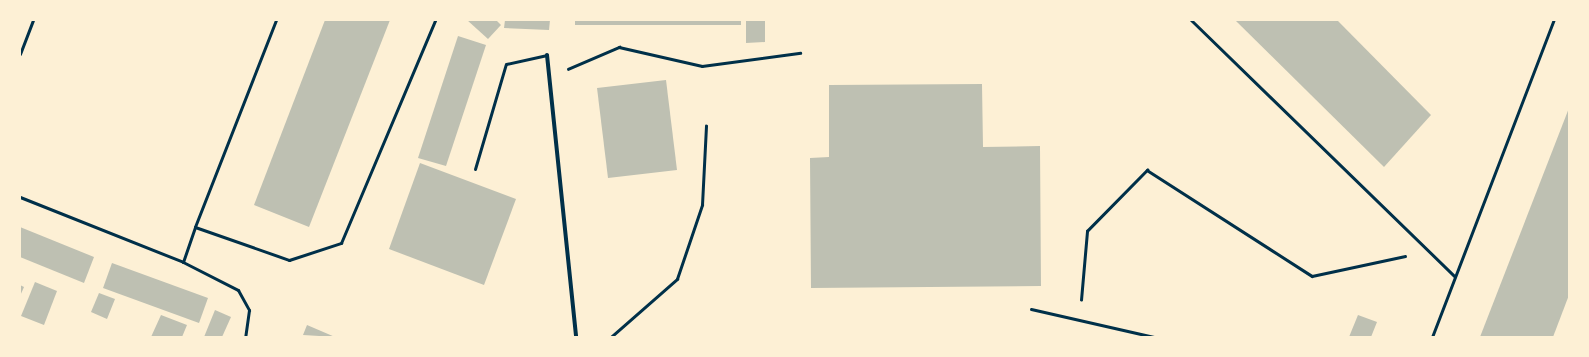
<!DOCTYPE html>
<style>
body{margin:0}
#map{position:relative;width:1589px;height:357px;overflow:hidden;background:#fdf0d5;font-family:Roboto,sans-serif}
div>[style]{position:absolute}
.building>*{inset:0;background:#bec0b2}
.path>*{height:2.5px;margin:-1.25px;padding:0 1.25px;transform-origin:1.25px;border-radius:1.25px;background:#003049}
.service>*{height:3px;margin:-1.5px;padding:0 1.5px;transform-origin:1.5px;border-radius:1.5px;background:#003049}
.minor>*{height:4px;margin:-2px;padding:0 2px;transform-origin:2px;border-radius:2px;background:#003049}
span{translate:-50% -50%;white-space:nowrap;text-align:center;line-height:1.15;-webkit-text-stroke:3.5px #fdf0d5;paint-order:stroke}
.frame{position:absolute;inset:0;border:21px solid #fdf0d5;pointer-events:none}
</style>
<div id="map">
<div class="building">
<div style="clip-path:polygon(325px 20px,390px 20px,309px 227px,254px 205px)"></div>
<div style="clip-path:polygon(467px 20px,496px 20px,501px 25px,488px 39px)"></div>
<div style="clip-path:polygon(505px 20px,550px 20px,549px 30px,504px 28px)"></div>
<div style="clip-path:polygon(575px 20px,741px 20px,741px 25px,575px 25px)"></div>
<div style="clip-path:polygon(746px 20px,765px 20px,765px 42px,746px 43px)"></div>
<div style="clip-path:polygon(1235px 20px,1337px 20px,1431px 115px,1384px 167px)"></div>
<div style="clip-path:polygon(458px 36px,486px 45px,446px 166px,418px 158px)"></div>
<div style="clip-path:polygon(666px 80px,677px 170px,608px 178px,597px 88px)"></div>
<div style="clip-path:polygon(982px 84px,983px 147px,1040px 146px,1041px 286px,811px 288px,810px 158px,829px 157px,829px 85px)"></div>
<div style="clip-path:polygon(1569px 108px,1569px 295px,1553px 337px,1480px 337px)"></div>
<div style="clip-path:polygon(420px 163px,516px 199px,484px 285px,389px 249px)"></div>
<div style="clip-path:polygon(20px 227px,94px 257px,84px 283px,20px 257px)"></div>
<div style="clip-path:polygon(112px 263px,208px 298px,199px 323px,103px 288px)"></div>
<div style="clip-path:polygon(35px 282px,57px 291px,44px 325px,21px 316px)"></div>
<div style="clip-path:polygon(20px 285px,24px 287px,20px 296px)"></div>
<div style="clip-path:polygon(99px 293px,115px 299px,107px 319px,91px 312px)"></div>
<div style="clip-path:polygon(215px 310px,231px 317px,222px 337px,204px 337px)"></div>
<div style="clip-path:polygon(161px 315px,187px 325px,182px 337px,151px 337px)"></div>
<div style="clip-path:polygon(1358px 315px,1377px 322px,1371px 337px,1349px 337px)"></div>
<div style="clip-path:polygon(307px 325px,335px 337px,303px 335px)"></div>
</div>
<div class="path">
<div style="left:568px;top:69px;width:56px;rotate:-23.3deg"></div>
<div style="left:619px;top:47px;width:85px;rotate:12.9deg"></div>
<div style="left:702px;top:66px;width:99px;rotate:-7.6deg"></div>
<div style="left:1081px;top:300px;width:69px;rotate:-85deg"></div>
<div style="left:1087px;top:231px;width:86px;rotate:-45.5deg"></div>
<div style="left:1147px;top:170px;width:196px;rotate:32.7deg"></div>
<div style="left:1312px;top:276px;width:95px;rotate:-12.1deg"></div>
<div style="left:611px;top:337px;width:88px;rotate:-41.3deg"></div>
<div style="left:677px;top:279px;width:78px;rotate:-71.3deg"></div>
<div style="left:702px;top:205px;width:79px;rotate:-87.1deg"></div>
</div>
<div class="service">
<div style="left:276px;top:20px;width:222px;rotate:111.4deg"></div>
<div style="left:195px;top:227px;width:100px;rotate:19.3deg"></div>
<div style="left:289px;top:260px;width:55px;rotate:-18.1deg"></div>
<div style="left:341px;top:243px;width:242px;rotate:-67.1deg"></div>
<div style="left:1191px;top:20px;width:368px;rotate:44.2deg"></div>
<div style="left:20px;top:54px;width:36px;rotate:-69deg"></div>
<div style="left:475px;top:169px;width:109px;rotate:-73.6deg"></div>
<div style="left:506px;top:64px;width:42px;rotate:-12.4deg"></div>
<div style="left:20px;top:197px;width:175px;rotate:21.7deg"></div>
<div style="left:183px;top:262px;width:62px;rotate:27deg"></div>
<div style="left:238px;top:290px;width:23px;rotate:61deg"></div>
<div style="left:249px;top:310px;width:27px;rotate:98deg"></div>
<div style="left:183px;top:262px;width:37px;rotate:-71deg"></div>
<div style="left:1031px;top:309px;width:126px;rotate:12.8deg"></div>
<div style="left:1432px;top:337px;width:340px;rotate:-69deg"></div>
</div>
<div class="minor">
<div style="left:547px;top:55px;width:283px;rotate:84.1deg"></div>
</div>
<div class="frame"></div>
</div>
